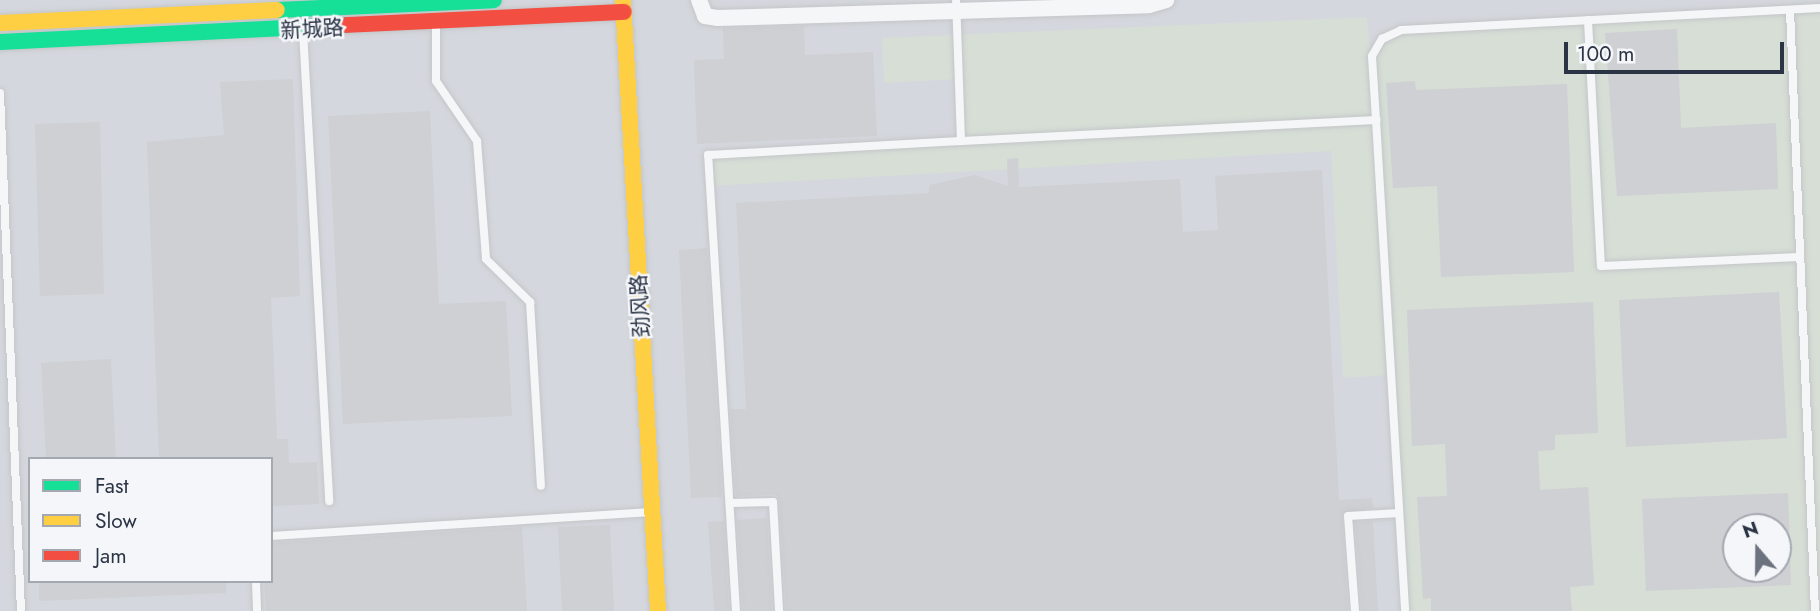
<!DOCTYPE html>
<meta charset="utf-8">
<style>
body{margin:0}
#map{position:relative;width:1820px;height:611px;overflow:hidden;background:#e6e8ea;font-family:Jost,"Noto Sans SC",sans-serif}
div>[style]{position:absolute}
.built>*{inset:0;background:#d4d7dd}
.green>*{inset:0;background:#d6ded6}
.building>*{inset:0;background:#ced0d3}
.roads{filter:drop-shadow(0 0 2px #c4c6c8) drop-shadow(0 0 2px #c4c6c8)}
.lane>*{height:8px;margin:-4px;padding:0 4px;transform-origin:4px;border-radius:4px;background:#f5f6f7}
.street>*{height:16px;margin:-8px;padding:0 8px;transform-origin:8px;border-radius:8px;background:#f5f6f7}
.fast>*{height:16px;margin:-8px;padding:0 8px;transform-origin:8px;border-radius:8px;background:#16e098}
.slow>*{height:16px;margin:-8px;padding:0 8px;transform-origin:8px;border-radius:8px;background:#ffcf43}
.jam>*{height:16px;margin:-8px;padding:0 8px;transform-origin:8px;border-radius:8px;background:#f24e42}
span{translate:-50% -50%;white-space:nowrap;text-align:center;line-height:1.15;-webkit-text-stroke:5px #f4f6f9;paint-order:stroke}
.street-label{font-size:21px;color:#2b3445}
.legend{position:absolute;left:28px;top:457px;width:245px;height:126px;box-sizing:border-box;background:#f4f6f9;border:2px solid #a4a8b1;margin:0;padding:9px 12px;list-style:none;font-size:21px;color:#2b3445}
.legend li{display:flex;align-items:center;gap:14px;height:35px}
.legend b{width:35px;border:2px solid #a4a8b1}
.north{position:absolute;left:1722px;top:513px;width:70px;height:70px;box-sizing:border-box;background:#f4f6f9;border:2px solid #a4a8b1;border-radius:50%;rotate:340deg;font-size:19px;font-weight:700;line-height:28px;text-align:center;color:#2b3445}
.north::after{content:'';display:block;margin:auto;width:24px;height:32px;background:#6c737f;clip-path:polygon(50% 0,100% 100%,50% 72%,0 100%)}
.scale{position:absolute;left:1564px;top:42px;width:220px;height:32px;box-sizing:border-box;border:4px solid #2b3445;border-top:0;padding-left:9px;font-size:21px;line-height:24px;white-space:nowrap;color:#2b3445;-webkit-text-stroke:5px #f4f6f9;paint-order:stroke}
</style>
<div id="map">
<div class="built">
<div style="clip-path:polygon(evenodd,0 0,1820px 0,1820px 611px,0 611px,0 0,30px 459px,271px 459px,271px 581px,30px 581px,30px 459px,0 0,1736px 527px,1778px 527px,1778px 569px,1736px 569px,1736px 527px)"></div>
</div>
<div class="green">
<div style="clip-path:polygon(evenodd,1820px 8px,1820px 611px,1405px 611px,1390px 375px,1343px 378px,1331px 151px,711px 186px,708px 155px,961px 141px,959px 79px,884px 83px,882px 38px,1367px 17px,1371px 55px,1382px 39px,1401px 30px,1820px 8px,1736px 527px,1778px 527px,1778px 569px,1736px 569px,1736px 527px)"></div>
</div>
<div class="building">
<div style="clip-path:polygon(804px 26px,805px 55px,873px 52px,877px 136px,697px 144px,694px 60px,724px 59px,723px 28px)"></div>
<div style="clip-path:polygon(1677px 29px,1681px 128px,1776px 123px,1778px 189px,1617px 196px,1605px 33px)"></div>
<div style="clip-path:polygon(293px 79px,300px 296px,271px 298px,277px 439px,288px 439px,289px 463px,317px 462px,319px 504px,271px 506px,271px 459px,159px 459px,147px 142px,224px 135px,220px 82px)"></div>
<div style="clip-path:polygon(1415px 81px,1416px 90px,1567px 84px,1574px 272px,1441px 277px,1437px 186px,1393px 188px,1386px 83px)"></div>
<div style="clip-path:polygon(430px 111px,439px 304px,506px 301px,512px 416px,343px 424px,328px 116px)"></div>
<div style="clip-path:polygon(100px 122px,104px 294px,40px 296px,35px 124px)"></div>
<div style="clip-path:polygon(1018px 158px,1019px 187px,1180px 179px,1183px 232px,1218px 230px,1215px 176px,1322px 170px,1339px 500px,1372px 498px,1373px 508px,1342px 514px,1348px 611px,786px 611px,779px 499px,775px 494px,736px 496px,730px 409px,746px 409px,736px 203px,929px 193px,929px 185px,975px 175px,1008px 186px,1007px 159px)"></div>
<div style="clip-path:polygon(707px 248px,722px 497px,691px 498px,679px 250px)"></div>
<div style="clip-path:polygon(1779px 292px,1787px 438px,1626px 447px,1619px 300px)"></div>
<div style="clip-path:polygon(1593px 302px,1598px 433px,1555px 435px,1555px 450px,1538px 451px,1540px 490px,1588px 487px,1594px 585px,1570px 587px,1572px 611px,1431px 611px,1431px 598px,1423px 599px,1417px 497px,1447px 496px,1445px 444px,1412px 446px,1407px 310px)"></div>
<div style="clip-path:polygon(111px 359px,116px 459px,46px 459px,41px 363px)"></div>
<div style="clip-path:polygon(evenodd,1788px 493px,1791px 585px,1646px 591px,1642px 499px,1788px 493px,1736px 527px,1778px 527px,1778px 569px,1736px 569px,1736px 527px)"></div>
<div style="clip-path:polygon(767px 518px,772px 611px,743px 611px,737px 520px)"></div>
<div style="clip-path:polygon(724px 521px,729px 611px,714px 611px,708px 522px)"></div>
<div style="clip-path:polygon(1373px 521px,1378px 611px,1362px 611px,1355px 522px)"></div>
<div style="clip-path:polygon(610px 525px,614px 611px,562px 611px,558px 527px)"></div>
<div style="clip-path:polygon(522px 527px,527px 611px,266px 611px,264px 581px,271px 581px,271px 543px)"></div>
<div style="clip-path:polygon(39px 581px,226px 581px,226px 593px,39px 601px)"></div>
</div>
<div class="roads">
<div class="lane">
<div style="left:1790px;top:10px;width:602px;rotate:87.62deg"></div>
<div style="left:1588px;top:20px;width:246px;rotate:87deg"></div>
<div style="left:1601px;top:266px;width:199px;rotate:-2.6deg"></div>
<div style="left:436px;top:24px;width:57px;rotate:90deg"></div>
<div style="left:436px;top:81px;width:73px;rotate:55.7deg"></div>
<div style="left:477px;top:141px;width:118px;rotate:85.6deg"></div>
<div style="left:486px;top:259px;width:62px;rotate:44.3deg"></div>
<div style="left:530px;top:302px;width:184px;rotate:86.6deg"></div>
<div style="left:303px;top:31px;width:471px;rotate:86.8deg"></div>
<div style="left:0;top:93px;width:518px;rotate:87.68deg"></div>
<div style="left:1376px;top:120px;width:64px;rotate:-93.6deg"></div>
<div style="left:1372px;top:56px;width:20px;rotate:-60deg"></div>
<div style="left:1382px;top:39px;width:21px;rotate:-25deg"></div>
<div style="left:1401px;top:30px;width:420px;rotate:-3deg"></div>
<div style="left:961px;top:141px;width:416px;rotate:-2.9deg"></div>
<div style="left:1376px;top:120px;width:492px;rotate:86.6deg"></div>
<div style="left:731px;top:503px;width:42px;rotate:-1.4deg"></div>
<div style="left:773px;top:502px;width:109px;rotate:86.8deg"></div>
<div style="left:271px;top:536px;width:381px;rotate:-3.6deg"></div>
<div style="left:256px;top:581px;width:30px;rotate:88deg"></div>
<div style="left:736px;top:611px;width:457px;rotate:-93.5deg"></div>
<div style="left:708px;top:155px;width:253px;rotate:-3.2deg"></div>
<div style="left:961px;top:141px;width:141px;rotate:-92deg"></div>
<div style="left:1355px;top:611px;width:95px;rotate:-94.2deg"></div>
<div style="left:1348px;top:516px;width:51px;rotate:-3.4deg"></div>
</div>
<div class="street">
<div style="left:699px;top:0;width:17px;rotate:69deg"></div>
<div style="left:705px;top:16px;width:12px;rotate:9deg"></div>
<div style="left:717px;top:18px;width:432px;rotate:-1.7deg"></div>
<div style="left:1149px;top:5px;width:18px;rotate:-16deg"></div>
</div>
<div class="fast">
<div style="left:277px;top:10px;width:217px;rotate:-2.6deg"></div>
<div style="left:0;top:42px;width:346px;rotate:-2.8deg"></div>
</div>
<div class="slow">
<div style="left:623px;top:0;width:612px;rotate:86.72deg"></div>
<div style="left:0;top:23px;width:277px;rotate:-2.7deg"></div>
</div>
<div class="jam">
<div style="left:346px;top:25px;width:278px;rotate:-2.7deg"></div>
</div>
</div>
<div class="street-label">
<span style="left:312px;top:29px;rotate:-3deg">新城路</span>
<span style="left:640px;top:306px;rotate:-93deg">劲风路</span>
</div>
<ul class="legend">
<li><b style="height:9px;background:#16e098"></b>Fast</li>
<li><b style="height:9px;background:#ffcf43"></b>Slow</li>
<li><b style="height:9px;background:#f24e42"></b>Jam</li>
</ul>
<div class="north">N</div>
<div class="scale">100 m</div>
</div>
